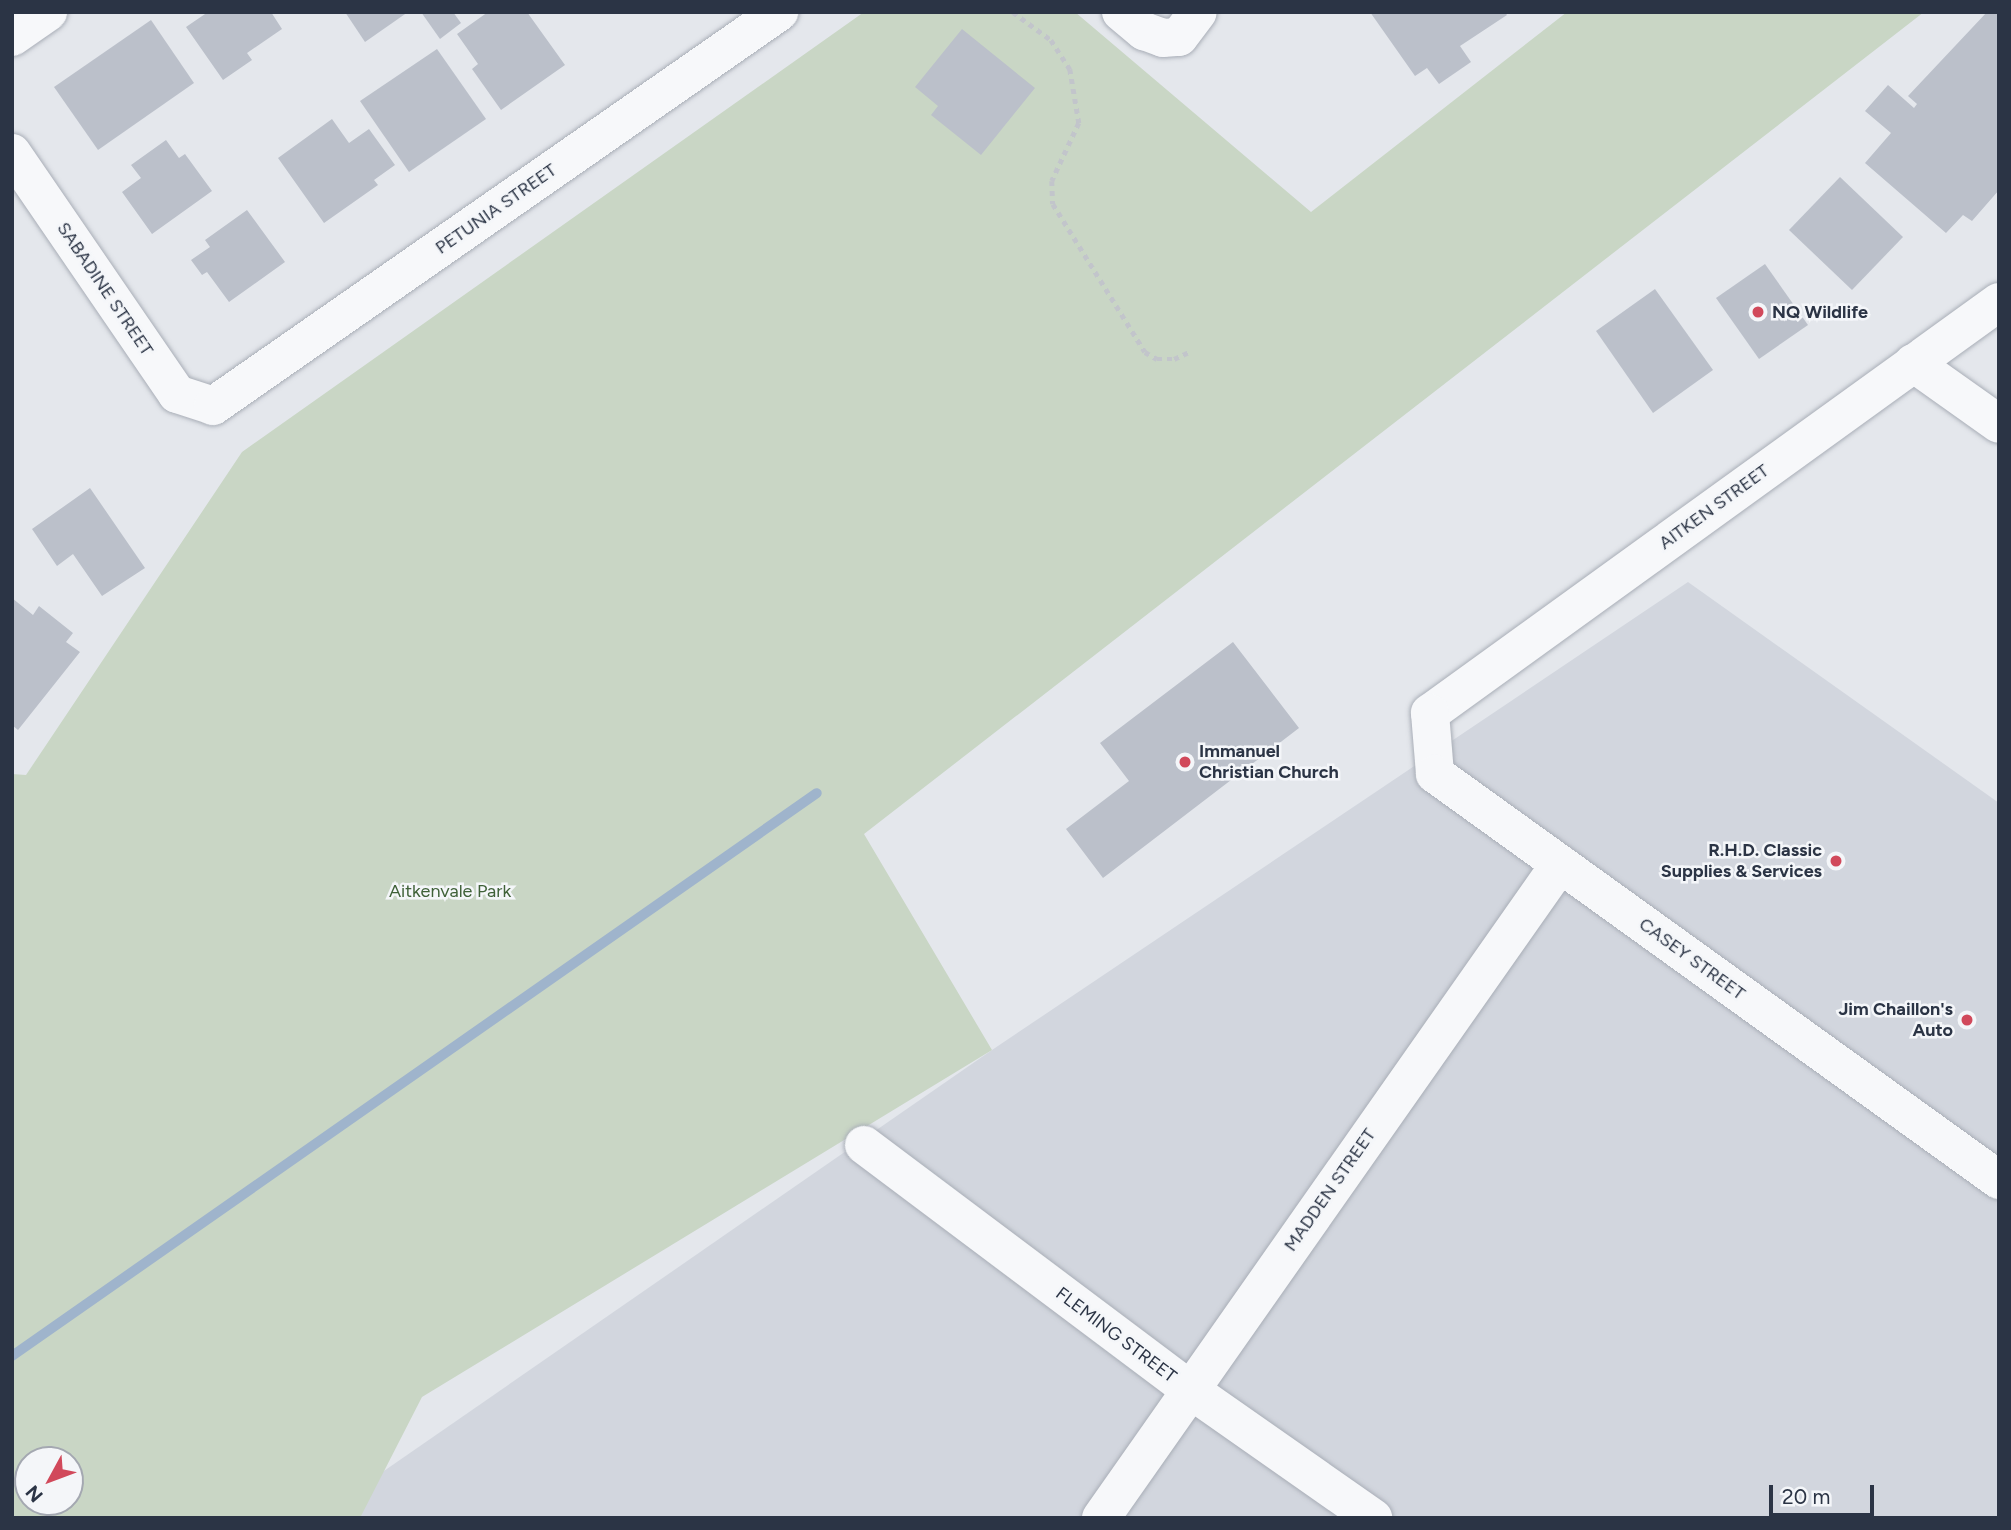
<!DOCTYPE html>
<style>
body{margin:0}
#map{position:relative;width:2011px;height:1530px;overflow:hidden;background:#e4e7ec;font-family:Figtree,sans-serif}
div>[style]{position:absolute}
.built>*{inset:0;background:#d2d6de}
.green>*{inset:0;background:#c9d6c5}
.stream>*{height:10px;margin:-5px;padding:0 5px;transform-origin:5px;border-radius:5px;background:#9fb4cc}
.building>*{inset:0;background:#bbc0ca}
.path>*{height:4.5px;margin-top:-2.25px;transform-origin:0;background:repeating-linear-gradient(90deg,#c2c5cb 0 5px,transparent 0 10px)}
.roads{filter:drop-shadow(0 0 2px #a9aeb7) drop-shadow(0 0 2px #a9aeb7)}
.minor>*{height:38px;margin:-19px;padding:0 19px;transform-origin:19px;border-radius:19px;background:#f7f8fa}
.dots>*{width:19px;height:19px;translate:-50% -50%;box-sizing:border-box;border:4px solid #f4f6f9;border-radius:50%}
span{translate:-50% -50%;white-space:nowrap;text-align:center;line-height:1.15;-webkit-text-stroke:5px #f4f6f9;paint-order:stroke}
.street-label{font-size:18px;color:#2b3445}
.poi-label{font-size:18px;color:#2b3445;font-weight:700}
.left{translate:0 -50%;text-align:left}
.right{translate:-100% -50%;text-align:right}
.park-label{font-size:18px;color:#3f6138}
.frame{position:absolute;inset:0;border:14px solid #2b3445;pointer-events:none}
.north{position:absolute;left:14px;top:1446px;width:70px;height:70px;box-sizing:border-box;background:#f4f6f9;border:2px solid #a4a8b1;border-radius:50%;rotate:229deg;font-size:19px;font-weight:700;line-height:28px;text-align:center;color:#2b3445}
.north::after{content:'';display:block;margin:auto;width:24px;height:32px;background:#d1495b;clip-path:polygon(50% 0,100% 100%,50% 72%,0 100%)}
.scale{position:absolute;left:1769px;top:1485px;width:105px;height:32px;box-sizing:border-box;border:4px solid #2b3445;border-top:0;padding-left:9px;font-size:21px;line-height:24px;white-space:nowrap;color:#2b3445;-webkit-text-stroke:5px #f4f6f9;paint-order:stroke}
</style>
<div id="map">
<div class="built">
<div style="clip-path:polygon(1688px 582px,1999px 803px,1999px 1518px,316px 1518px,992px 1050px)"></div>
</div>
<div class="green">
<div style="clip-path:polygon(evenodd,864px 12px,1075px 12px,1311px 212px,1567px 12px,1924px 12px,864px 834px,992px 1050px,422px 1397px,360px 1518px,12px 1518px,12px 774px,26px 775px,242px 452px,864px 12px,28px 1460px,70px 1460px,70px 1502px,28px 1502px,28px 1460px)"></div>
</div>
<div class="stream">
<div style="left:12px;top:1356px;width:982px;rotate:-34.97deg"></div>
</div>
<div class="building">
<div style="clip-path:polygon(208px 12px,271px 12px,282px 29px,247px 53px,252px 60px,223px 80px,186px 27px)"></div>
<div style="clip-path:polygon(345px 12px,408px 12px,365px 42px)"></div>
<div style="clip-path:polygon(421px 12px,453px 12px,461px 23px,440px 39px)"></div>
<div style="clip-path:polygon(488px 12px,527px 12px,565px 65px,501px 110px,472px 69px,478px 64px,457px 34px)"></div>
<div style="clip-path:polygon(1370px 12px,1505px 12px,1507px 15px,1460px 46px,1471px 62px,1439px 84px,1427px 68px,1415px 76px)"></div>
<div style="clip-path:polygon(1987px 12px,1999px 12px,1999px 190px,1972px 221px,1963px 215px,1946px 233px,1865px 163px,1891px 133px,1865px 111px,1888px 85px,1914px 108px,1917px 104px,1908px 96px)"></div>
<div style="clip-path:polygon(151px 20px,194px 83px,98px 150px,54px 87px)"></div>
<div style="clip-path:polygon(962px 29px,1035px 88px,981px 155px,931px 115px,938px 106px,915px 87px)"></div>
<div style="clip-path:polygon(437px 49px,486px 119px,409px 172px,360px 101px)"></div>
<div style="clip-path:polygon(332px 119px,349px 143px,369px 129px,395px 165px,374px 180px,378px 185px,324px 223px,278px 158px)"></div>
<div style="clip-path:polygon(166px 140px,179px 158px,185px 154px,212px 191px,152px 234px,122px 192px,141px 178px,131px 165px)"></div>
<div style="clip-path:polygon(1840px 177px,1903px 237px,1852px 290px,1789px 230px)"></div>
<div style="clip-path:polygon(247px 210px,285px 262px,229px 302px,207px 272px,202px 275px,191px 260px,210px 247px,205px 240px)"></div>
<div style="clip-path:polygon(1765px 264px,1808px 325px,1759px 359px,1716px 298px)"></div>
<div style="clip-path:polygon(1655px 289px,1713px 370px,1653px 413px,1596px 331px)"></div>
<div style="clip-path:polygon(90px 488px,145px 568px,102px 596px,73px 554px,57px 566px,32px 529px)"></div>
<div style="clip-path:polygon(12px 598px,33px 615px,39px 606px,73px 633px,66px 642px,80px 652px,18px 730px,12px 725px)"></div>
<div style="clip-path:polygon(1233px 642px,1299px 728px,1103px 878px,1066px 829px,1129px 781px,1100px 743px)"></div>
</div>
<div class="path">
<div style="left:1013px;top:12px;width:47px;rotate:36.4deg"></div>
<div style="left:1051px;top:40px;width:35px;rotate:57deg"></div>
<div style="left:1070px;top:69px;width:55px;rotate:80.5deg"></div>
<div style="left:1079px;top:123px;width:64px;rotate:115deg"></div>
<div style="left:1052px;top:181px;width:23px;rotate:88deg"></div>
<div style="left:1053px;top:204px;width:174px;rotate:58.1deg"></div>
<div style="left:1145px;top:352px;width:14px;rotate:30deg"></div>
<div style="left:1157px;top:359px;width:17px"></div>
<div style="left:1174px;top:359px;width:17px;rotate:-25deg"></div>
</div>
<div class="roads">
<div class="minor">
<div style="left:1121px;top:12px;width:30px;rotate:40deg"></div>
<div style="left:1144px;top:31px;width:20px;rotate:20deg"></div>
<div style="left:1163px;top:38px;width:16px;rotate:-4deg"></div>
<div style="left:1179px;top:37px;width:31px;rotate:-53deg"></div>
<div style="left:12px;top:37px;width:44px;rotate:-34.8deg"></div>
<div style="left:12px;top:153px;width:292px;rotate:55.6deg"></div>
<div style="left:177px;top:394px;width:38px;rotate:18deg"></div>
<div style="left:213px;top:406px;width:690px;rotate:-34.84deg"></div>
<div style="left:1999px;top:302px;width:702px;rotate:144.16deg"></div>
<div style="left:1430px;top:713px;width:61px;rotate:85.3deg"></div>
<div style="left:1435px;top:774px;width:695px;rotate:35.75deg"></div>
<div style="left:1913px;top:363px;width:105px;rotate:35.3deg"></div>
<div style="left:864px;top:1145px;width:406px;rotate:36.9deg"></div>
<div style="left:1189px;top:1389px;width:225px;rotate:35deg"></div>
<div style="left:1101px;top:1518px;width:799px;rotate:-54.94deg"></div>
</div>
</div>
<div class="dots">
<div style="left:1758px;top:312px;background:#d1495b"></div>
<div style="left:1185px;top:762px;background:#d1495b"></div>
<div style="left:1836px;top:861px;background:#d1495b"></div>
<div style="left:1967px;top:1020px;background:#d1495b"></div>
</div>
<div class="street-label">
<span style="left:496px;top:209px;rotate:-35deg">PETUNIA STREET</span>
<span style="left:105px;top:289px;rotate:56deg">SABADINE STREET</span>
<span style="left:1714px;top:507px;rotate:-36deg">AITKEN STREET</span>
<span style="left:1692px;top:959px;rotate:36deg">CASEY STREET</span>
<span style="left:1330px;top:1190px;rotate:-55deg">MADDEN STREET</span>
<span style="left:1116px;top:1335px;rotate:37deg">FLEMING STREET</span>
</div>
<div class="poi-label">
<span class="left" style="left:1772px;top:312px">NQ Wildlife</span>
<span class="left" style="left:1199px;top:762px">Immanuel<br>Christian Church</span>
<span class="right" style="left:1822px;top:861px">R.H.D. Classic<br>Supplies &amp; Services</span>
<span class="right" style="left:1953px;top:1020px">Jim Chaillon's<br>Auto</span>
</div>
<div class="park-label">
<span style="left:450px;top:891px">Aitkenvale Park</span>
</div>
<div class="frame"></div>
<div class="north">N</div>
<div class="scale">20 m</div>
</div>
